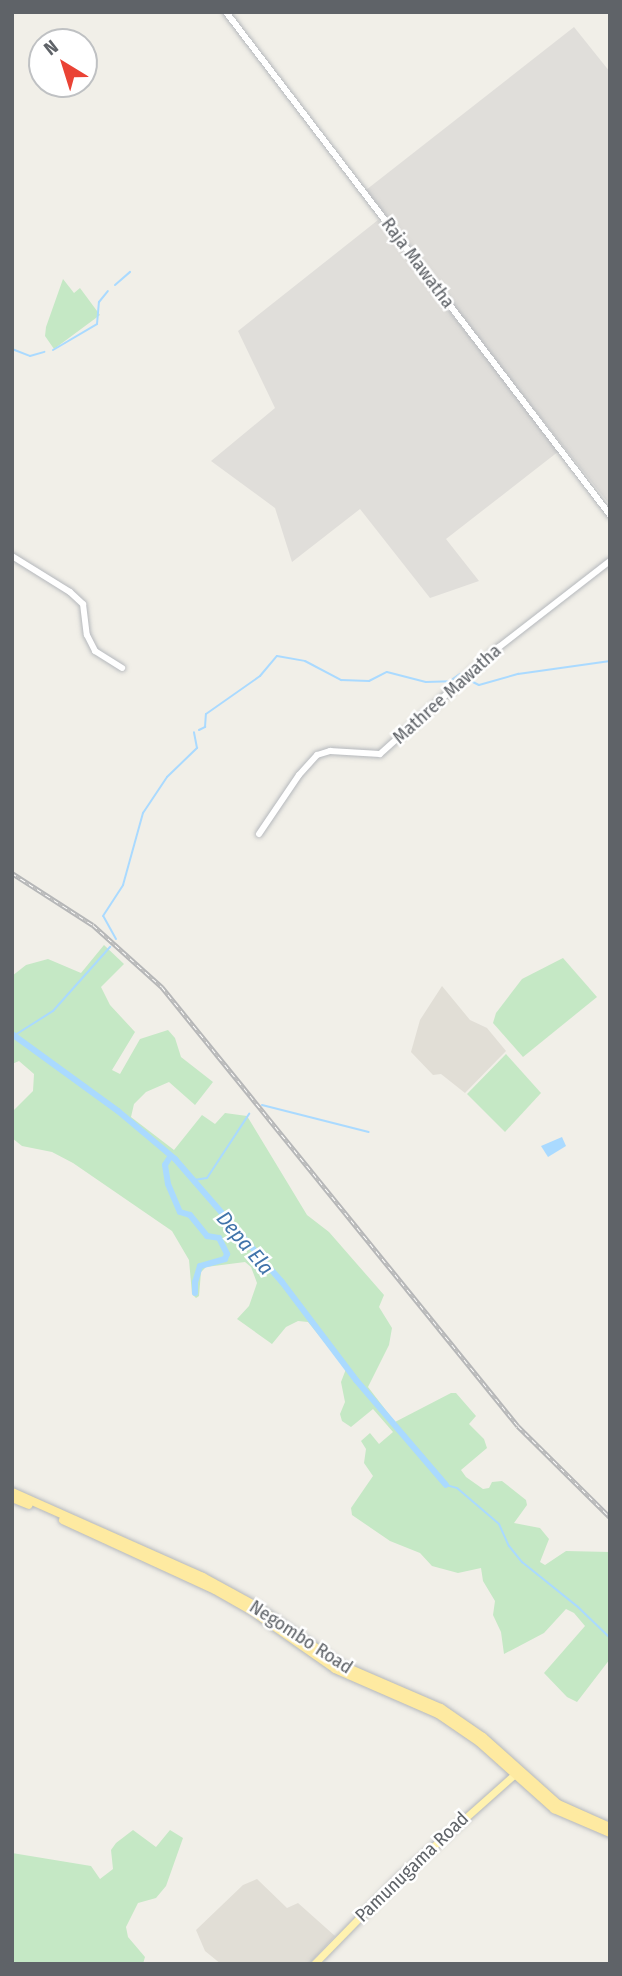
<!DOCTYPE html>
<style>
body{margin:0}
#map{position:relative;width:622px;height:1976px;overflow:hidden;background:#f1efe8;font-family:"Fira Sans Condensed",sans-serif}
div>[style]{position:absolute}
.industrial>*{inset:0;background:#e0deda}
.education>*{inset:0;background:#e1ded6}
.green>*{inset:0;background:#c5e8c5}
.water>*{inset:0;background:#aadaff}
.stream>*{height:2px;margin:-1px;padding:0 1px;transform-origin:1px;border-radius:1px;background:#aadaff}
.canal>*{height:6px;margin:-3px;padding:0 3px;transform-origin:3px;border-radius:3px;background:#aadaff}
.roads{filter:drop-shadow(0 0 2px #b5b8bc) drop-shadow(0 0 2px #b5b8bc)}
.tertiary>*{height:6px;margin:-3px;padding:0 3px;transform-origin:3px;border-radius:3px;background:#fff}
.primary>*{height:7px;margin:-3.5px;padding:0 3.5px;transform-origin:3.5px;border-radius:3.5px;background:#fff2af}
.trunk>*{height:8px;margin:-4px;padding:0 4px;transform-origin:4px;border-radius:4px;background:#feeaa1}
.rail>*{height:4.5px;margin-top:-2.25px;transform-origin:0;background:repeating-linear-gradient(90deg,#fff 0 5px,#b6b7b8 0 10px);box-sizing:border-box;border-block:2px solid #b6b7b8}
span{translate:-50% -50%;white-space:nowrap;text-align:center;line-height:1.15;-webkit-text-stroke:5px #fff;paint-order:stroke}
.street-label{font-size:19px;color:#5f6368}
.water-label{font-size:21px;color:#4174aa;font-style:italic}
.frame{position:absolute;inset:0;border:14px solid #5f6368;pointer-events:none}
.north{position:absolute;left:28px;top:28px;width:70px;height:70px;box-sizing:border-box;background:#fff;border:2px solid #bfc1c3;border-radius:50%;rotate:322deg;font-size:19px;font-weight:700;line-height:28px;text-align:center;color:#5f6368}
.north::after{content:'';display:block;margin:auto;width:24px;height:32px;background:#ea4335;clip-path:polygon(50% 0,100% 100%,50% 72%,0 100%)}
</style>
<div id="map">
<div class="industrial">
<div style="clip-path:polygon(574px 27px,610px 72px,610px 505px,468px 326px,366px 190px)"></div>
<div style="clip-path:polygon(378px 220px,559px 451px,446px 539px,479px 581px,430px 598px,360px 509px,292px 562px,275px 508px,211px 461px,275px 408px,238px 331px)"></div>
</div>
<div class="education">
<div style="clip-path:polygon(442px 986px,470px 1020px,487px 1028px,506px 1051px,465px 1093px,441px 1074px,433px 1075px,411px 1052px,420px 1020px)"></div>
<div style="clip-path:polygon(257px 1879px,287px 1908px,298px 1903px,335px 1936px,309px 1964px,221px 1964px,205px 1951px,196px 1930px,243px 1885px)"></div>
</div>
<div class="green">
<div style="clip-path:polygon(63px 279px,74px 293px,80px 288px,100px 315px,54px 349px,45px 336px,46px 327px)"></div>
<div style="clip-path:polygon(104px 945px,124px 964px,101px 987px,110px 1005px,135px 1032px,112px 1070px,120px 1074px,140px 1039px,168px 1030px,175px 1038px,181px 1057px,213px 1082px,195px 1105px,169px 1082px,146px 1092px,134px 1104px,131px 1117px,174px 1150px,202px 1115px,215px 1124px,225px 1113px,247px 1116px,307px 1215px,329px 1232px,384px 1295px,379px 1307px,392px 1328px,389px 1345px,368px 1387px,395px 1422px,451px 1393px,456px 1393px,476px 1416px,469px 1424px,484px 1439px,487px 1448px,461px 1470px,466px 1477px,483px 1489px,489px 1488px,492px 1482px,502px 1481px,526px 1500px,527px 1505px,514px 1523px,540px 1528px,549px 1539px,540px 1562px,545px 1565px,566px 1551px,610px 1552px,610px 1659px,577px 1702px,567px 1697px,544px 1673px,585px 1626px,574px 1613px,566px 1609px,544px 1633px,504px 1654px,501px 1632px,493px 1615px,495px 1601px,483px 1581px,481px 1568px,458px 1573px,432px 1566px,420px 1553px,390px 1541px,352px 1515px,351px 1508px,373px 1476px,364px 1463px,366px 1449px,361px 1441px,370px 1433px,379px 1444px,393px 1432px,373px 1409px,351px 1427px,342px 1421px,340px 1414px,345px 1402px,341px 1382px,346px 1369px,308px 1322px,298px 1321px,286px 1327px,272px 1344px,237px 1319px,249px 1306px,257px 1283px,251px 1267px,245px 1262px,206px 1267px,201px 1272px,199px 1296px,196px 1298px,192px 1294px,189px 1260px,172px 1231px,73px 1163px,52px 1152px,22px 1146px,12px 1138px,12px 1112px,33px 1091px,34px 1074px,19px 1061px,12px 1064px,12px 976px,26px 965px,48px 959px,81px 973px)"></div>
<div style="clip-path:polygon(563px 958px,597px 997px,523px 1057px,493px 1023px,496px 1013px,522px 979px)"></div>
<div style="clip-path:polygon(506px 1054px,541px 1093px,505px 1132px,467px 1094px)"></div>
<div style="clip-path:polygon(133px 1830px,156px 1847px,170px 1830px,183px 1838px,166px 1886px,156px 1898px,138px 1903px,126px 1927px,128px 1937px,145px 1957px,143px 1964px,12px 1964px,12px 1853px,91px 1866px,100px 1879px,113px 1869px,111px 1850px,116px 1843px)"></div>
</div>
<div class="water">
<div style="clip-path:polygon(562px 1137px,566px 1146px,548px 1157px,541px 1146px)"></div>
</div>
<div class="stream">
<div style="left:115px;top:285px;width:20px;rotate:-41deg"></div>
<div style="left:12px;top:349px;width:19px;rotate:21deg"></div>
<div style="left:30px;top:356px;width:15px;rotate:-16deg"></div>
<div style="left:53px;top:350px;width:51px;rotate:-30.6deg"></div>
<div style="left:97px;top:324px;width:22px;rotate:-85deg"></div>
<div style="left:99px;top:302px;width:14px;rotate:-51deg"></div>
<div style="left:469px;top:680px;width:11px;rotate:27deg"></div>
<div style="left:479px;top:685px;width:41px;rotate:-15.8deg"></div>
<div style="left:518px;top:674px;width:93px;rotate:-8deg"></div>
<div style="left:199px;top:730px;width:7px;rotate:-27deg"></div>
<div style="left:205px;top:727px;width:13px;rotate:-86deg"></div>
<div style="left:206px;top:714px;width:66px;rotate:-35.1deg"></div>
<div style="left:260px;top:676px;width:26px;rotate:-50deg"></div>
<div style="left:277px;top:656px;width:28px;rotate:10deg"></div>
<div style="left:305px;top:661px;width:41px;rotate:27.8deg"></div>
<div style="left:341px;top:680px;width:28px;rotate:2deg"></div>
<div style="left:369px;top:681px;width:20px;rotate:-27deg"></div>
<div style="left:387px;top:672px;width:40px;rotate:14.4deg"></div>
<div style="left:426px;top:682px;width:24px;rotate:-2deg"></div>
<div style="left:450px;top:681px;width:12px;rotate:-35deg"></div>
<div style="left:460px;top:674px;width:2px;rotate:27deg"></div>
<div style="left:116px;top:939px;width:26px;rotate:-119deg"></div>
<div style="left:103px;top:916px;width:37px;rotate:-57deg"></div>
<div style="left:123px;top:885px;width:75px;rotate:-74.5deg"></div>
<div style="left:143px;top:813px;width:43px;rotate:-56.3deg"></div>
<div style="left:167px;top:777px;width:42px;rotate:-44deg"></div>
<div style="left:197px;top:748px;width:16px;rotate:-101deg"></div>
<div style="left:15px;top:1035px;width:45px;rotate:-32.3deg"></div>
<div style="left:53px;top:1011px;width:86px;rotate:-48.3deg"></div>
<div style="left:262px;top:1105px;width:110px;rotate:14.2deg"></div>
<div style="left:194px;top:1180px;width:13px;rotate:-9deg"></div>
<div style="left:207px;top:1178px;width:77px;rotate:-56.7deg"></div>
<div style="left:446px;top:1485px;width:11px;rotate:15deg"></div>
<div style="left:457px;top:1488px;width:55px;rotate:40.6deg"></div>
<div style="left:499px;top:1524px;width:24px;rotate:66deg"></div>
<div style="left:509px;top:1546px;width:21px;rotate:51deg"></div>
<div style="left:522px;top:1562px;width:72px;rotate:38.8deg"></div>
<div style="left:578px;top:1607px;width:45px;rotate:44.1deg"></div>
</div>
<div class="canal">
<div style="left:12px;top:1034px;width:131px;rotate:36deg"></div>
<div style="left:118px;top:1111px;width:75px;rotate:40.1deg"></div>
<div style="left:175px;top:1159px;width:163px;rotate:49deg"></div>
<div style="left:282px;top:1282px;width:123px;rotate:52.9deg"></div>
<div style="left:356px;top:1380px;width:138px;rotate:49.4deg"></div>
<div style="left:170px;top:1157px;width:9px;rotate:122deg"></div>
<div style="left:165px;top:1165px;width:19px;rotate:81deg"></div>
<div style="left:168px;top:1184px;width:30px;rotate:67deg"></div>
<div style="left:180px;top:1212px;width:10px;rotate:17deg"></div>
<div style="left:190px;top:1215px;width:27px;rotate:51deg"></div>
<div style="left:207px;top:1236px;width:12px;rotate:9deg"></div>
<div style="left:219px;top:1238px;width:18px;rotate:63deg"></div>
<div style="left:227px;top:1254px;width:5px;rotate:112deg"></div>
<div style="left:225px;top:1259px;width:26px;rotate:164deg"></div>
<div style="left:200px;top:1266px;width:17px;rotate:107deg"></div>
<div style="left:195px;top:1282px;width:11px;rotate:90deg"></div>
</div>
<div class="roads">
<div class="tertiary">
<div style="left:226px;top:12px;width:633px;rotate:52.64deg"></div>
<div style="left:12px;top:556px;width:68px;rotate:31.8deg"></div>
<div style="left:70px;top:592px;width:18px;rotate:43deg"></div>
<div style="left:83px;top:604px;width:31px;rotate:83deg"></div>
<div style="left:87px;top:635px;width:18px;rotate:63deg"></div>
<div style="left:95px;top:651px;width:32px;rotate:32deg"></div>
<div style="left:259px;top:834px;width:71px;rotate:-55.9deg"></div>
<div style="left:299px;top:775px;width:27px;rotate:-48deg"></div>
<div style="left:317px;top:755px;width:14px;rotate:-17deg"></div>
<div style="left:330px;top:751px;width:50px;rotate:3.4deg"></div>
<div style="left:380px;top:754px;width:160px;rotate:-42deg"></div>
<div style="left:499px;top:647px;width:140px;rotate:-37.8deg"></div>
</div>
<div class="primary">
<div style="left:314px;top:1964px;width:123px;rotate:-45.7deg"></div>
<div style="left:400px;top:1876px;width:157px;rotate:-41.6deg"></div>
</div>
<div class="trunk">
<div style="left:12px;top:1492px;width:209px;rotate:24deg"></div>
<div style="left:203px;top:1577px;width:60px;rotate:28.7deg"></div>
<div style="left:256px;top:1606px;width:103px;rotate:34.8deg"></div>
<div style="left:341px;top:1665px;width:109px;rotate:23.3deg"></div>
<div style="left:441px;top:1708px;width:51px;rotate:34.6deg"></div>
<div style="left:483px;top:1737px;width:101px;rotate:41.8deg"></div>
<div style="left:558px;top:1804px;width:57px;rotate:23.9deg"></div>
<div style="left:12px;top:1498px;width:18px;rotate:22deg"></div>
<div style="left:63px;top:1520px;width:167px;rotate:24.7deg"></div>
<div style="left:215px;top:1590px;width:43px;rotate:29.6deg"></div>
<div style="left:252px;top:1611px;width:101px;rotate:34.9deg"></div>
<div style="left:335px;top:1669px;width:112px;rotate:23.6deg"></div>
<div style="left:438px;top:1714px;width:50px;rotate:34.3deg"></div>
<div style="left:479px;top:1742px;width:101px;rotate:41.8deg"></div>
<div style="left:554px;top:1809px;width:61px;rotate:23.2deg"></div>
</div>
</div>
<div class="rail">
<div style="left:12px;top:873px;width:96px;rotate:32.7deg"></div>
<div style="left:93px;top:925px;width:93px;rotate:41.9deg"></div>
<div style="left:162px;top:987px;width:565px;rotate:50.96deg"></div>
<div style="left:518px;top:1426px;width:129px;rotate:44.7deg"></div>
</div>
<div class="street-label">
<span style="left:418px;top:263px;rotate:53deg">Raja Mawatha</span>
<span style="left:447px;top:694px;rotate:-42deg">Mathree Mawatha</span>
<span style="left:301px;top:1637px;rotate:33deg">Negombo Road</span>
<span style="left:412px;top:1867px;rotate:-44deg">Pamunugama Road</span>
</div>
<div class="water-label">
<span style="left:245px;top:1243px;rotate:50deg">Depa Ela</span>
</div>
<div class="frame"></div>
<div class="north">N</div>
</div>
